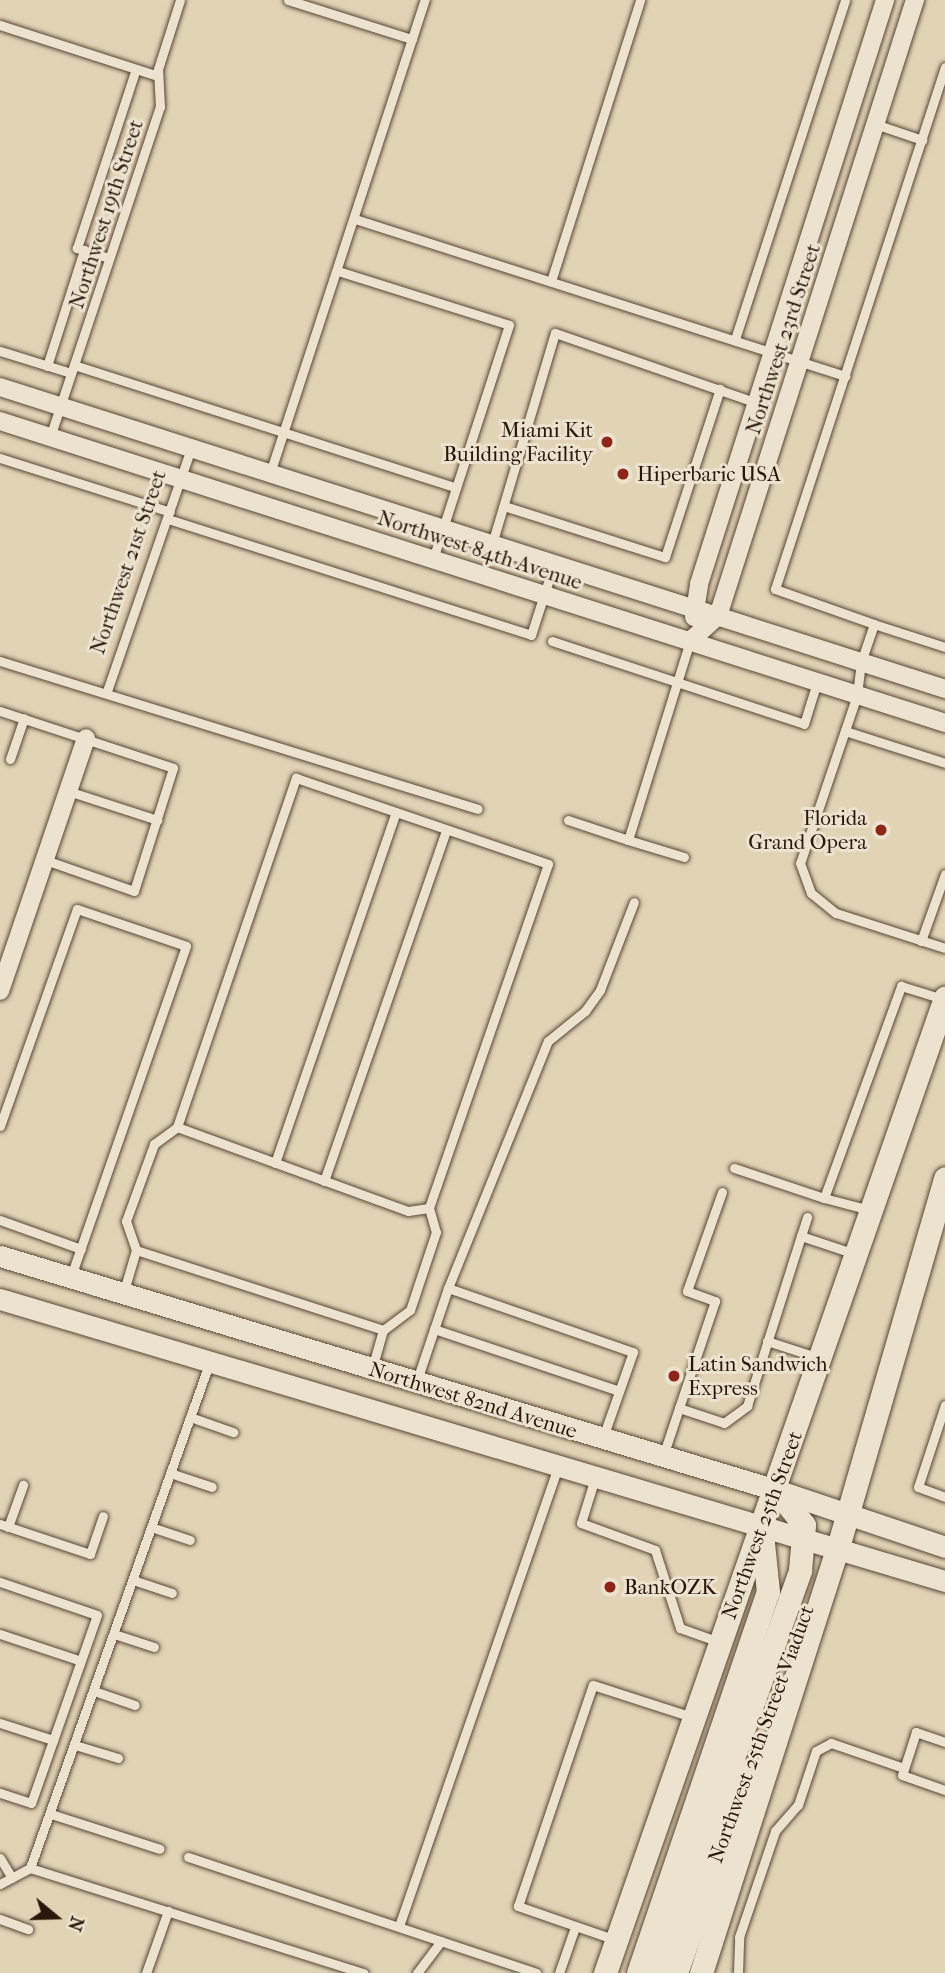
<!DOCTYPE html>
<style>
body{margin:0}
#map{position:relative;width:945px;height:1973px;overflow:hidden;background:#e1d4b5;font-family:"IM FELL French Canon",serif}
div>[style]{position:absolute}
.roads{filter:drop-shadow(0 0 2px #574734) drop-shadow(0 0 2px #574734)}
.service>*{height:9px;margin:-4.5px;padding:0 4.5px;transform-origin:4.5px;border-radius:4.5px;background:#ece3cf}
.minor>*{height:18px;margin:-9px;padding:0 9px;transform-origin:9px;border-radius:9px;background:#ece3cf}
.tertiary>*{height:21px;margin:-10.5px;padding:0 10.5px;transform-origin:10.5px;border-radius:10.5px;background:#ece3cf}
.secondary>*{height:23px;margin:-11.5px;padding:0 11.5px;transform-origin:11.5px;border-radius:11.5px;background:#ece3cf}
.dots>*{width:19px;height:19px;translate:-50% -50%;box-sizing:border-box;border:4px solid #ece3cf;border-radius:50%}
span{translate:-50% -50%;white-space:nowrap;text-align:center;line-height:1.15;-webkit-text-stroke:6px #ece3cf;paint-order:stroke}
.street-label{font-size:21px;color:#291809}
.poi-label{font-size:21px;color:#291809}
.right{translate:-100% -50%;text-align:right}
.left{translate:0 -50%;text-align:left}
.north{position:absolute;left:21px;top:1882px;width:70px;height:70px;-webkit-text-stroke:5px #ece3cf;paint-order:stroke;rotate:109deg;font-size:19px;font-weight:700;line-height:28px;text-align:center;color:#291809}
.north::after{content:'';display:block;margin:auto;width:24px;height:32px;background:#291809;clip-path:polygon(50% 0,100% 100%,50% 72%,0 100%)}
</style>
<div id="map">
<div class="roads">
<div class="service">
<div style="left:288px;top:0;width:130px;rotate:17.5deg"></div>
<div style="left:0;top:25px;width:166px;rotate:17.9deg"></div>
<div style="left:875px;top:124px;width:50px;rotate:18.8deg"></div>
<div style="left:355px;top:219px;width:515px;rotate:17.77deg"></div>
<div style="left:109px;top:258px;width:34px;rotate:-163deg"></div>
<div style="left:77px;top:248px;width:188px;rotate:-71.8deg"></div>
<div style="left:338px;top:271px;width:179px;rotate:17.5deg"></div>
<div style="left:509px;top:325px;width:246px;rotate:108deg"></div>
<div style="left:551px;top:281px;width:295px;rotate:-72.4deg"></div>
<div style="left:735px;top:339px;width:356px;rotate:-72deg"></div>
<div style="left:0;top:351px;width:74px;rotate:17.2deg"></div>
<div style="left:74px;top:365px;width:401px;rotate:17.8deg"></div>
<div style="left:47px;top:366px;width:122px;rotate:-72.3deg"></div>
<div style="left:50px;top:437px;width:348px;rotate:-71.6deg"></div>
<div style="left:160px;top:107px;width:38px;rotate:-93deg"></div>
<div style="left:158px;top:69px;width:72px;rotate:-72.3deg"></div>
<div style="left:0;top:458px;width:178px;rotate:17.6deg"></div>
<div style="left:270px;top:473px;width:498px;rotate:-71.9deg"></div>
<div style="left:504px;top:506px;width:169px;rotate:17.6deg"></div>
<div style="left:665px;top:557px;width:177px;rotate:-71.9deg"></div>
<div style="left:168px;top:519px;width:381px;rotate:17.7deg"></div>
<div style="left:531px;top:635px;width:75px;rotate:-72.1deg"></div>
<div style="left:492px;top:544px;width:220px;rotate:-73.4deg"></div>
<div style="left:555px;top:333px;width:214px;rotate:19.1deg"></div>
<div style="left:874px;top:624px;width:105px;rotate:-160.5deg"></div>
<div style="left:775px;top:589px;width:549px;rotate:-71.96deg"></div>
<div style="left:552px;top:641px;width:265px;rotate:18.2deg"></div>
<div style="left:804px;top:724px;width:44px;rotate:-72.8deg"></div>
<div style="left:945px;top:647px;width:75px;rotate:-162.1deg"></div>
<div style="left:874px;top:624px;width:40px;rotate:108.9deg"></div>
<div style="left:861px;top:662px;width:33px;rotate:97deg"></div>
<div style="left:857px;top:695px;width:177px;rotate:108.7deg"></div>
<div style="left:800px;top:863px;width:32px;rotate:70deg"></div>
<div style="left:811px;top:893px;width:32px;rotate:39deg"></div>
<div style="left:836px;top:913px;width:114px;rotate:17.8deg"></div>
<div style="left:0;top:661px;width:500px;rotate:17.2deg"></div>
<div style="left:107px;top:691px;width:257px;rotate:-70.9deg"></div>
<div style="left:0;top:711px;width:182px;rotate:18.2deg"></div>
<div style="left:173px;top:768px;width:129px;rotate:107.6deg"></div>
<div style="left:134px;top:891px;width:94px;rotate:-160.8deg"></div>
<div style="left:845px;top:731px;width:105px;rotate:17.7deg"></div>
<div style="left:10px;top:759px;width:43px;rotate:-71.1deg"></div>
<div style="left:68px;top:791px;width:94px;rotate:18deg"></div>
<div style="left:568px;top:820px;width:63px;rotate:18.4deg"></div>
<div style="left:684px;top:857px;width:59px;rotate:-163.1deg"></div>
<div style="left:628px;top:840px;width:208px;rotate:-72.7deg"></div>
<div style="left:921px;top:941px;width:71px;rotate:-70.3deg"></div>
<div style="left:0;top:1126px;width:230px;rotate:-70.5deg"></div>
<div style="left:77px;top:909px;width:115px;rotate:18.7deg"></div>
<div style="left:186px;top:946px;width:350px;rotate:109.2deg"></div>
<div style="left:177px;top:1127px;width:246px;rotate:20deg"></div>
<div style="left:408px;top:1211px;width:21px;rotate:-8deg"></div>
<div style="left:275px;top:1163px;width:371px;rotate:-71deg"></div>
<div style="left:734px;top:1168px;width:95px;rotate:18.4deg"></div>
<div style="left:824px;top:1198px;width:226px;rotate:-70deg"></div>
<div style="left:901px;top:986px;width:44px;rotate:17.2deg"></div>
<div style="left:324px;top:1181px;width:372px;rotate:-70.8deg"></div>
<div style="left:722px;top:1192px;width:105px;rotate:109.5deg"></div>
<div style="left:687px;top:1291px;width:30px;rotate:20deg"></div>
<div style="left:715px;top:1301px;width:113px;rotate:108.6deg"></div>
<div style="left:679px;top:1408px;width:47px;rotate:18.4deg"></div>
<div style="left:724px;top:1423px;width:29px;rotate:-36deg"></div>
<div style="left:747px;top:1406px;width:178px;rotate:-72.4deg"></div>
<div style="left:801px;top:1236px;width:57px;rotate:18.4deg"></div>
<div style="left:824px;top:1198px;width:48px;rotate:14.6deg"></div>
<div style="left:0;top:1220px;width:86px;rotate:19.7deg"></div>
<div style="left:801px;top:1236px;width:20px;rotate:-72deg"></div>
<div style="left:136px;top:1250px;width:260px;rotate:17.9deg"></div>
<div style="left:448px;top:1288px;width:266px;rotate:-68deg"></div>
<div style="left:548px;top:1041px;width:48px;rotate:-39deg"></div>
<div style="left:585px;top:1011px;width:26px;rotate:-54deg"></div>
<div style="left:600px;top:990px;width:94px;rotate:-68.9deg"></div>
<div style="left:123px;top:1294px;width:46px;rotate:-73.5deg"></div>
<div style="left:136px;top:1250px;width:31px;rotate:-109deg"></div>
<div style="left:126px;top:1221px;width:82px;rotate:-70deg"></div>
<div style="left:154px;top:1144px;width:29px;rotate:-36deg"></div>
<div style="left:177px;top:1127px;width:369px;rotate:-71.2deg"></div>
<div style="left:296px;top:778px;width:266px;rotate:18.8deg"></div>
<div style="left:548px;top:864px;width:364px;rotate:109.1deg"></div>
<div style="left:429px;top:1208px;width:25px;rotate:74deg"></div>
<div style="left:436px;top:1232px;width:82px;rotate:108.4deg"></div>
<div style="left:410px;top:1310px;width:34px;rotate:143deg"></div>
<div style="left:383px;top:1330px;width:40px;rotate:106deg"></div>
<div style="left:434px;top:1329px;width:195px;rotate:18.5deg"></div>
<div style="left:767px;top:1341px;width:55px;rotate:18.1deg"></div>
<div style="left:416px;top:1383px;width:100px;rotate:-71.4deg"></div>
<div style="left:448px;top:1288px;width:196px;rotate:19.1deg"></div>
<div style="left:633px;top:1352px;width:90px;rotate:109.4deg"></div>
<div style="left:945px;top:1405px;width:86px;rotate:108.2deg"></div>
<div style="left:918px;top:1487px;width:29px;rotate:20deg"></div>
<div style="left:190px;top:1417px;width:46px;rotate:19.2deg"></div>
<div style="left:663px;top:1456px;width:51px;rotate:-71.6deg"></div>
<div style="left:170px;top:1473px;width:44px;rotate:18.4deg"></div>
<div style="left:595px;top:1478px;width:47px;rotate:107.3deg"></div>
<div style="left:581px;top:1523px;width:79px;rotate:20deg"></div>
<div style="left:655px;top:1550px;width:82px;rotate:72.2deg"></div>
<div style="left:680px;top:1628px;width:41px;rotate:19.7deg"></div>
<div style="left:0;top:1524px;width:95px;rotate:18.4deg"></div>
<div style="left:90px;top:1554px;width:40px;rotate:-71.1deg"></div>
<div style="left:8px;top:1527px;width:45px;rotate:-70.3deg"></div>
<div style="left:151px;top:1527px;width:41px;rotate:18.4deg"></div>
<div style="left:133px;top:1580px;width:41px;rotate:18.4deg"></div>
<div style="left:0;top:1582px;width:102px;rotate:18.8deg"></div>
<div style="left:97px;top:1615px;width:199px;rotate:109.3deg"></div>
<div style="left:31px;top:1803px;width:33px;rotate:-162deg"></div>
<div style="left:0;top:1634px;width:85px;rotate:18.4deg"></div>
<div style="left:114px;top:1634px;width:42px;rotate:18deg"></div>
<div style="left:94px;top:1691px;width:43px;rotate:18.9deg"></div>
<div style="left:0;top:1723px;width:56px;rotate:17.8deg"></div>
<div style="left:945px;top:1742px;width:31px;rotate:-161deg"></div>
<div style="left:916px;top:1732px;width:45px;rotate:108deg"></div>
<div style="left:902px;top:1775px;width:46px;rotate:19.2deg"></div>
<div style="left:75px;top:1745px;width:45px;rotate:16.8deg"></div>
<div style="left:51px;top:1814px;width:114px;rotate:17.8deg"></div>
<div style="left:188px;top:1857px;width:367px;rotate:18.4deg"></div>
<div style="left:0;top:1858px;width:23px;rotate:59deg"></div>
<div style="left:30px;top:1868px;width:538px;rotate:-70.45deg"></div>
<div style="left:0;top:1884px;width:34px;rotate:-28deg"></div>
<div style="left:30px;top:1868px;width:350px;rotate:17.5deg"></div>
<div style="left:0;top:1919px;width:30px;rotate:20deg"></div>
<div style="left:399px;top:1926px;width:486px;rotate:-70.9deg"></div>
<div style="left:616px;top:1940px;width:104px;rotate:-160.9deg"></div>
<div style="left:518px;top:1906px;width:233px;rotate:-71.3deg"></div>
<div style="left:593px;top:1685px;width:104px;rotate:17.9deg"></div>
<div style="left:146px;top:1973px;width:66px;rotate:-70.5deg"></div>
<div style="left:417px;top:1973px;width:40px;rotate:-53deg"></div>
<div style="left:559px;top:1973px;width:49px;rotate:-70.8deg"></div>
<div style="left:738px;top:1973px;width:36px;rotate:-88deg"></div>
<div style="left:739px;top:1937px;width:112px;rotate:-71.2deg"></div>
<div style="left:775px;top:1831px;width:35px;rotate:-49deg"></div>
<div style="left:798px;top:1805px;width:57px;rotate:-71.6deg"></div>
<div style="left:816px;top:1751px;width:17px;rotate:-28deg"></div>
<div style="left:831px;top:1743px;width:77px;rotate:18.9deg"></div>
</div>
<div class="minor">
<div style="left:0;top:387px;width:992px;rotate:17.72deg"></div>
<div style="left:0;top:421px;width:992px;rotate:17.72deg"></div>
<div style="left:694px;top:617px;width:33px;rotate:-81deg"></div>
<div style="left:699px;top:584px;width:613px;rotate:-72.33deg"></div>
<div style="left:690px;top:641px;width:38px;rotate:-42deg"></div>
<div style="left:718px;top:616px;width:647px;rotate:-72.27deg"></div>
<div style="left:0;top:991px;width:267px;rotate:-71.2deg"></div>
</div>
<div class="tertiary">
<div style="left:0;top:1256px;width:811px;rotate:16.78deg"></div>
<div style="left:776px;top:1490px;width:178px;rotate:18.6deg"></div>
<div style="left:0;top:1299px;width:986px;rotate:16.62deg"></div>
</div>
<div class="secondary">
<div style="left:605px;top:1973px;width:1033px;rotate:-70.78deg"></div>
<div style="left:638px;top:1973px;width:403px;rotate:-71.2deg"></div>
<div style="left:768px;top:1592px;width:59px;rotate:-95.8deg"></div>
<div style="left:656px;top:1973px;width:428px;rotate:-70.3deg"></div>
<div style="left:800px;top:1570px;width:45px;rotate:-84.9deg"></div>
<div style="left:804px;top:1525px;width:45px;rotate:-128.7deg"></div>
<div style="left:676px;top:1973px;width:215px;rotate:-70.5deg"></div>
<div style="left:701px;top:1973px;width:447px;rotate:-72.2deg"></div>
<div style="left:838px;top:1547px;width:384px;rotate:-73.8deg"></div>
</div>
</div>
<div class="dots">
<div style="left:607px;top:442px;background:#8f2418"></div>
<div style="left:623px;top:474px;background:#8f2418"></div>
<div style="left:881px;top:830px;background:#8f2418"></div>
<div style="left:674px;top:1376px;background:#8f2418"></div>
<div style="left:610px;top:1587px;background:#8f2418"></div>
</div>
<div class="street-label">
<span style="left:106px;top:214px;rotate:-72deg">Northwest 19th Street</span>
<span style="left:783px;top:339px;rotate:-72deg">Northwest 23rd Street</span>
<span style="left:480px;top:550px;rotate:18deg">Northwest 84th Avenue</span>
<span style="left:128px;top:562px;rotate:-71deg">Northwest 21st Street</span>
<span style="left:473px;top:1400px;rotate:17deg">Northwest 82nd Avenue</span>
<span style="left:762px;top:1525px;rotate:-70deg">Northwest 25th Street</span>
<span style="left:761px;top:1734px;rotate:-70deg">Northwest 25th Street Viaduct</span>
</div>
<div class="poi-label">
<span class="right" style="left:593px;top:442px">Miami Kit<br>Building Facility</span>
<span class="left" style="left:637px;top:474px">Hiperbaric USA</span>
<span class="right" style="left:867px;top:830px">Florida<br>Grand Opera</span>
<span class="left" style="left:688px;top:1376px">Latin Sandwich<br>Express</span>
<span class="left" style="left:624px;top:1587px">BankOZK</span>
</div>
<div class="north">N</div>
</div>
